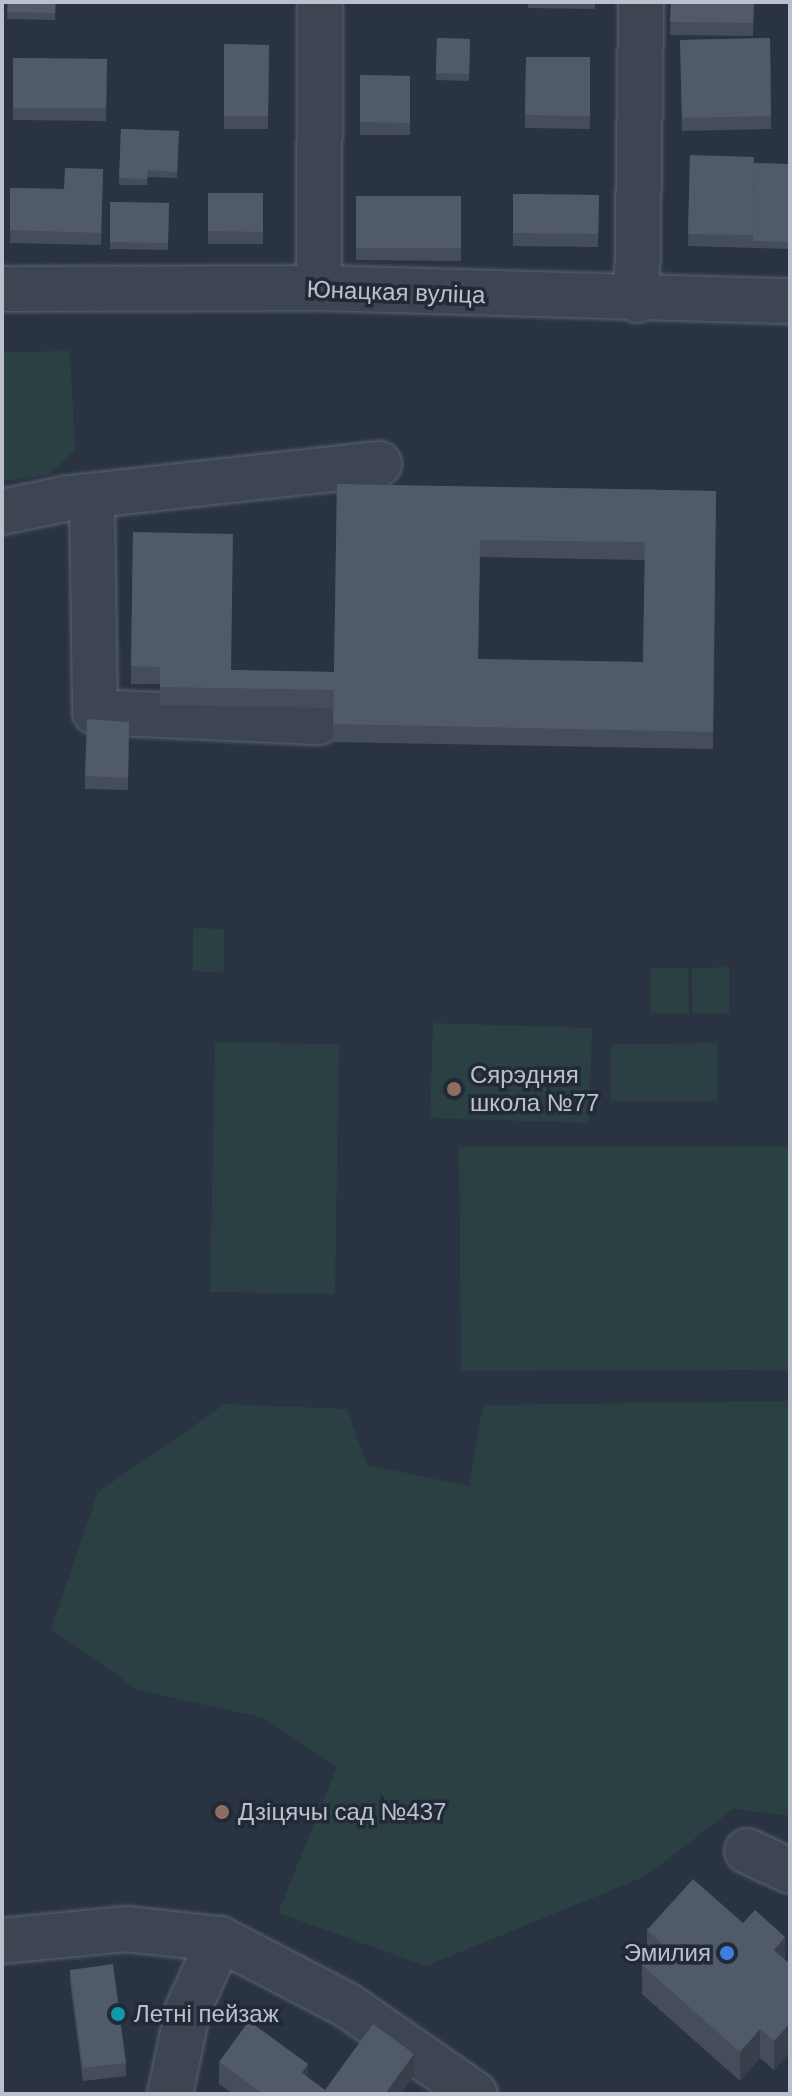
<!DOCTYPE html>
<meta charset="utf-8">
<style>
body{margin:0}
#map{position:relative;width:792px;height:2096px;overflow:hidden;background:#293342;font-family:Helvetica,sans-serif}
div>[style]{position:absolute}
.green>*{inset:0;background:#2b4043}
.roads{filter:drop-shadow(0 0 2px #5c6370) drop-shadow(0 0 2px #5c6370)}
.minor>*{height:44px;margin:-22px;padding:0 22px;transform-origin:22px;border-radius:22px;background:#3d4552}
.wall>*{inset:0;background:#454d5c}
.shaded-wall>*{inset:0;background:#383f4b}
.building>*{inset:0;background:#505a6b}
.dots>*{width:22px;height:22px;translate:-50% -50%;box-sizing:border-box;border:4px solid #222a38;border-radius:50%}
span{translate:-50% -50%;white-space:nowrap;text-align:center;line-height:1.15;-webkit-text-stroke:7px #222a38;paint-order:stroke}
.street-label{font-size:24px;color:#bbc1cc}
.poi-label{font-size:24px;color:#bbc1cc}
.left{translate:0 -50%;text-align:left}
.right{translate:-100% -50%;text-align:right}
.frame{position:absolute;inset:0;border:4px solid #bbc1cc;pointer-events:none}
</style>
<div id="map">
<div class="green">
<div style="clip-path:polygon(70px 351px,75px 450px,48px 475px,2px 481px,2px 352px)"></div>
<div style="clip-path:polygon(193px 928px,224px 929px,224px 973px,193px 971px)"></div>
<div style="clip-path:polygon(729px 967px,729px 1013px,692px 1013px,692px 968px)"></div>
<div style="clip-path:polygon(651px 968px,688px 968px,689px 1013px,651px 1013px)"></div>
<div style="clip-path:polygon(433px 1023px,592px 1028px,589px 1123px,430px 1118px)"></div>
<div style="clip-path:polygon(215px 1042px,339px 1044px,335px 1294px,210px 1292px)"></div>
<div style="clip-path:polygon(717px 1043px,717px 1101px,611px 1101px,611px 1044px)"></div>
<div style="clip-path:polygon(790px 1146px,790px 1370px,461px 1371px,459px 1147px)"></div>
<div style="clip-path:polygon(790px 1401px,790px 1816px,733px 1809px,646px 1876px,426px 1966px,278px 1913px,337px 1767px,264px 1718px,138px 1690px,51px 1629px,98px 1492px,225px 1404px,347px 1409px,367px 1465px,469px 1486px,483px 1405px)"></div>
</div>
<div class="roads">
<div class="minor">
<div style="left:319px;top:288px;width:286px;rotate:-89.8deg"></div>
<div style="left:2px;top:289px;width:317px;rotate:-0.2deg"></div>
<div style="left:319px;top:288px;width:471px;rotate:1.6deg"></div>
<div style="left:637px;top:300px;width:298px;rotate:-89.2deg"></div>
<div style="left:92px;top:496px;width:216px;rotate:89.2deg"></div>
<div style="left:95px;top:712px;width:224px;rotate:2.6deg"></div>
<div style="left:2px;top:512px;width:68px;rotate:-11.8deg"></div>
<div style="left:69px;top:498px;width:312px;rotate:-6.3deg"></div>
<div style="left:747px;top:1851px;width:47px;rotate:24.9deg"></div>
<div style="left:2px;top:1941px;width:125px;rotate:-5.5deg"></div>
<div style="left:126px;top:1929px;width:95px;rotate:6.1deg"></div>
<div style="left:220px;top:1939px;width:143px;rotate:27.5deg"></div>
<div style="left:347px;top:2005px;width:156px;rotate:34.8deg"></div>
<div style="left:170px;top:2094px;width:87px;rotate:-78deg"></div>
<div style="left:188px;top:2009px;width:77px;rotate:-65.4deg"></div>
</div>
</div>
<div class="wall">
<div style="clip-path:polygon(8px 2px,56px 2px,55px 20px,7px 19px)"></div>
<div style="clip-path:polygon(528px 2px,595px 2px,595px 9px,528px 8px)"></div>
<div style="clip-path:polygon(671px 2px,754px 2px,753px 36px,670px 35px)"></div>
<div style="clip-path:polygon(437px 38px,470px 39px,469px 81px,436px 80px)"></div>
<div style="clip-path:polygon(770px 38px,771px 129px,682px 131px,680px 40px)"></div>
<div style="clip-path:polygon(224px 44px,269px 45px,268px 129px,224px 129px)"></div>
<div style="clip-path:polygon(526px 57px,590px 57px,590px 129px,525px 128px)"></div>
<div style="clip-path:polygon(13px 58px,107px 59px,106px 121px,13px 120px)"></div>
<div style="clip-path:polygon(360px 75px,410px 76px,410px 135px,360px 135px)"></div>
<div style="clip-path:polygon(121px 129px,179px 131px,177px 178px,148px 177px,147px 185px,119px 185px)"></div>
<div style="clip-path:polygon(690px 155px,754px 163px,790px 164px,790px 249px,688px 246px)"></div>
<div style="clip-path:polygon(103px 169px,101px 245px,10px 243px,10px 188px,64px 189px)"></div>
<div style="clip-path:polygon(208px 193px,263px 193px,263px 244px,208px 244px)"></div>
<div style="clip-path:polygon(513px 194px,599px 195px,598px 247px,513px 246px)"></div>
<div style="clip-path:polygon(356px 196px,461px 196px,461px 261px,356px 260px)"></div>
<div style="clip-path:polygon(110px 202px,169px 203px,168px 250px,110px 249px)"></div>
<div style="clip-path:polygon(evenodd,337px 484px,716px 491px,713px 749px,333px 742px,333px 708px,160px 705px,160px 684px,131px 684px,133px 532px,231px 670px,334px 672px,337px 484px,480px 557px,645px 560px,643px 662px,478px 659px,480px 557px)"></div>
<div style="clip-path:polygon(129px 722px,128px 790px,85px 789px,85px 776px)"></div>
<div style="clip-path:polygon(743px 1923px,790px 1964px,790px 2052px,774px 2070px,760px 2058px,740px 2081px,642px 1994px,642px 1965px,647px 1959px,647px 1930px)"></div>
<div style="clip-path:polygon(70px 1970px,126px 2063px,126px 2076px,83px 2081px,70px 1982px)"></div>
<div style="clip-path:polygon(219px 2062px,308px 2078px,325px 2090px,414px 2075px,401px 2094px,233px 2094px,219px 2084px)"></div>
</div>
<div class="shaded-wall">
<div style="clip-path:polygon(785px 1937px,785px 1966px,774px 1950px)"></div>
<div style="clip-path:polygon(790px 2023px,790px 2052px,774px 2070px,774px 2041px)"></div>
<div style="clip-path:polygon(760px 2029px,760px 2058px,740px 2081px,740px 2052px)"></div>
<div style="clip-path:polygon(414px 2054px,414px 2075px,401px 2094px,385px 2094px)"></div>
<div style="clip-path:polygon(308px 2064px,308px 2085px,302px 2073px)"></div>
</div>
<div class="building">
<div style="clip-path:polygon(8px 2px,55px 2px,55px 13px,7px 12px)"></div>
<div style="clip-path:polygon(671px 2px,754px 2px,753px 23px,670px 22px)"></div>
<div style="clip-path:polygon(437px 38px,470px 39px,469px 74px,436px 73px)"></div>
<div style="clip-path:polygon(770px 38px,771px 116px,682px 118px,680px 40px)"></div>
<div style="clip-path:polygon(224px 44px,269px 45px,268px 116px,224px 116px)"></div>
<div style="clip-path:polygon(526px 57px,590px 57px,590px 116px,525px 115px)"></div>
<div style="clip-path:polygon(13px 58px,107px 59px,106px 108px,13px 108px)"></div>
<div style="clip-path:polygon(360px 75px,410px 76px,410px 123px,360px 122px)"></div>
<div style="clip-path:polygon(121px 129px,179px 131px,177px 172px,148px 170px,147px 179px,119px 178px)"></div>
<div style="clip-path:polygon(690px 155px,754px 157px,753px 235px,688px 234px)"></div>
<div style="clip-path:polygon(754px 163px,790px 164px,790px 242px,753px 241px)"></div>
<div style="clip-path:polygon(65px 168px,103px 169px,101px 233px,10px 230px,10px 188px,64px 189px)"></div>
<div style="clip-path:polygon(208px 193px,263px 193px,263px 232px,208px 231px)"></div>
<div style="clip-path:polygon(513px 194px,599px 195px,598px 234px,513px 233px)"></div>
<div style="clip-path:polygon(356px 196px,461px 196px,461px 248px,356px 248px)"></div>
<div style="clip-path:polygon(110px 202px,169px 203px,168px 243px,110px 242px)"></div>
<div style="clip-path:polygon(evenodd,337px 484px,716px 491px,713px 732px,333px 724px,334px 690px,160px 687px,160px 667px,131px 666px,133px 532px,233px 534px,231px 670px,334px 672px,337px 484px,480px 540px,645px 542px,643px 662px,478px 659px,480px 540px)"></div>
<div style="clip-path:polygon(87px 719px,129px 722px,128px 778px,85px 776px)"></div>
<div style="clip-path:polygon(693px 1879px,743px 1923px,755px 1910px,785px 1937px,774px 1950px,790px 1964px,790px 2023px,774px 2041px,760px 2029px,740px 2052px,642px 1965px,661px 1943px,647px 1930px)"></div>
<div style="clip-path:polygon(113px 1964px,126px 2063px,83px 2068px,70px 1970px)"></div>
<div style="clip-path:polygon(249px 2021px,308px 2064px,302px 2073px,325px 2090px,373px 2024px,414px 2054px,385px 2094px,263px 2094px,219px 2062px)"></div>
</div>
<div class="dots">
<div style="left:454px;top:1089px;background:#8d6e63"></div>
<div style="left:222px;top:1812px;background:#8d6e63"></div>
<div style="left:727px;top:1953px;background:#3f7fe0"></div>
<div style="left:118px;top:2014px;background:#0f9aa8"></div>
</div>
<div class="street-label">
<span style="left:396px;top:292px;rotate:2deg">Юнацкая вуліца</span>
</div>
<div class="poi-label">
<span class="left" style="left:470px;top:1089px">Сярэдняя<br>школа №77</span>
<span class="left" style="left:238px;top:1812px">Дзіцячы сад №437</span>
<span class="right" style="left:711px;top:1953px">Эмилия</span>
<span class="left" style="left:134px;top:2014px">Летні пейзаж</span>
</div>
<div class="frame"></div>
</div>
